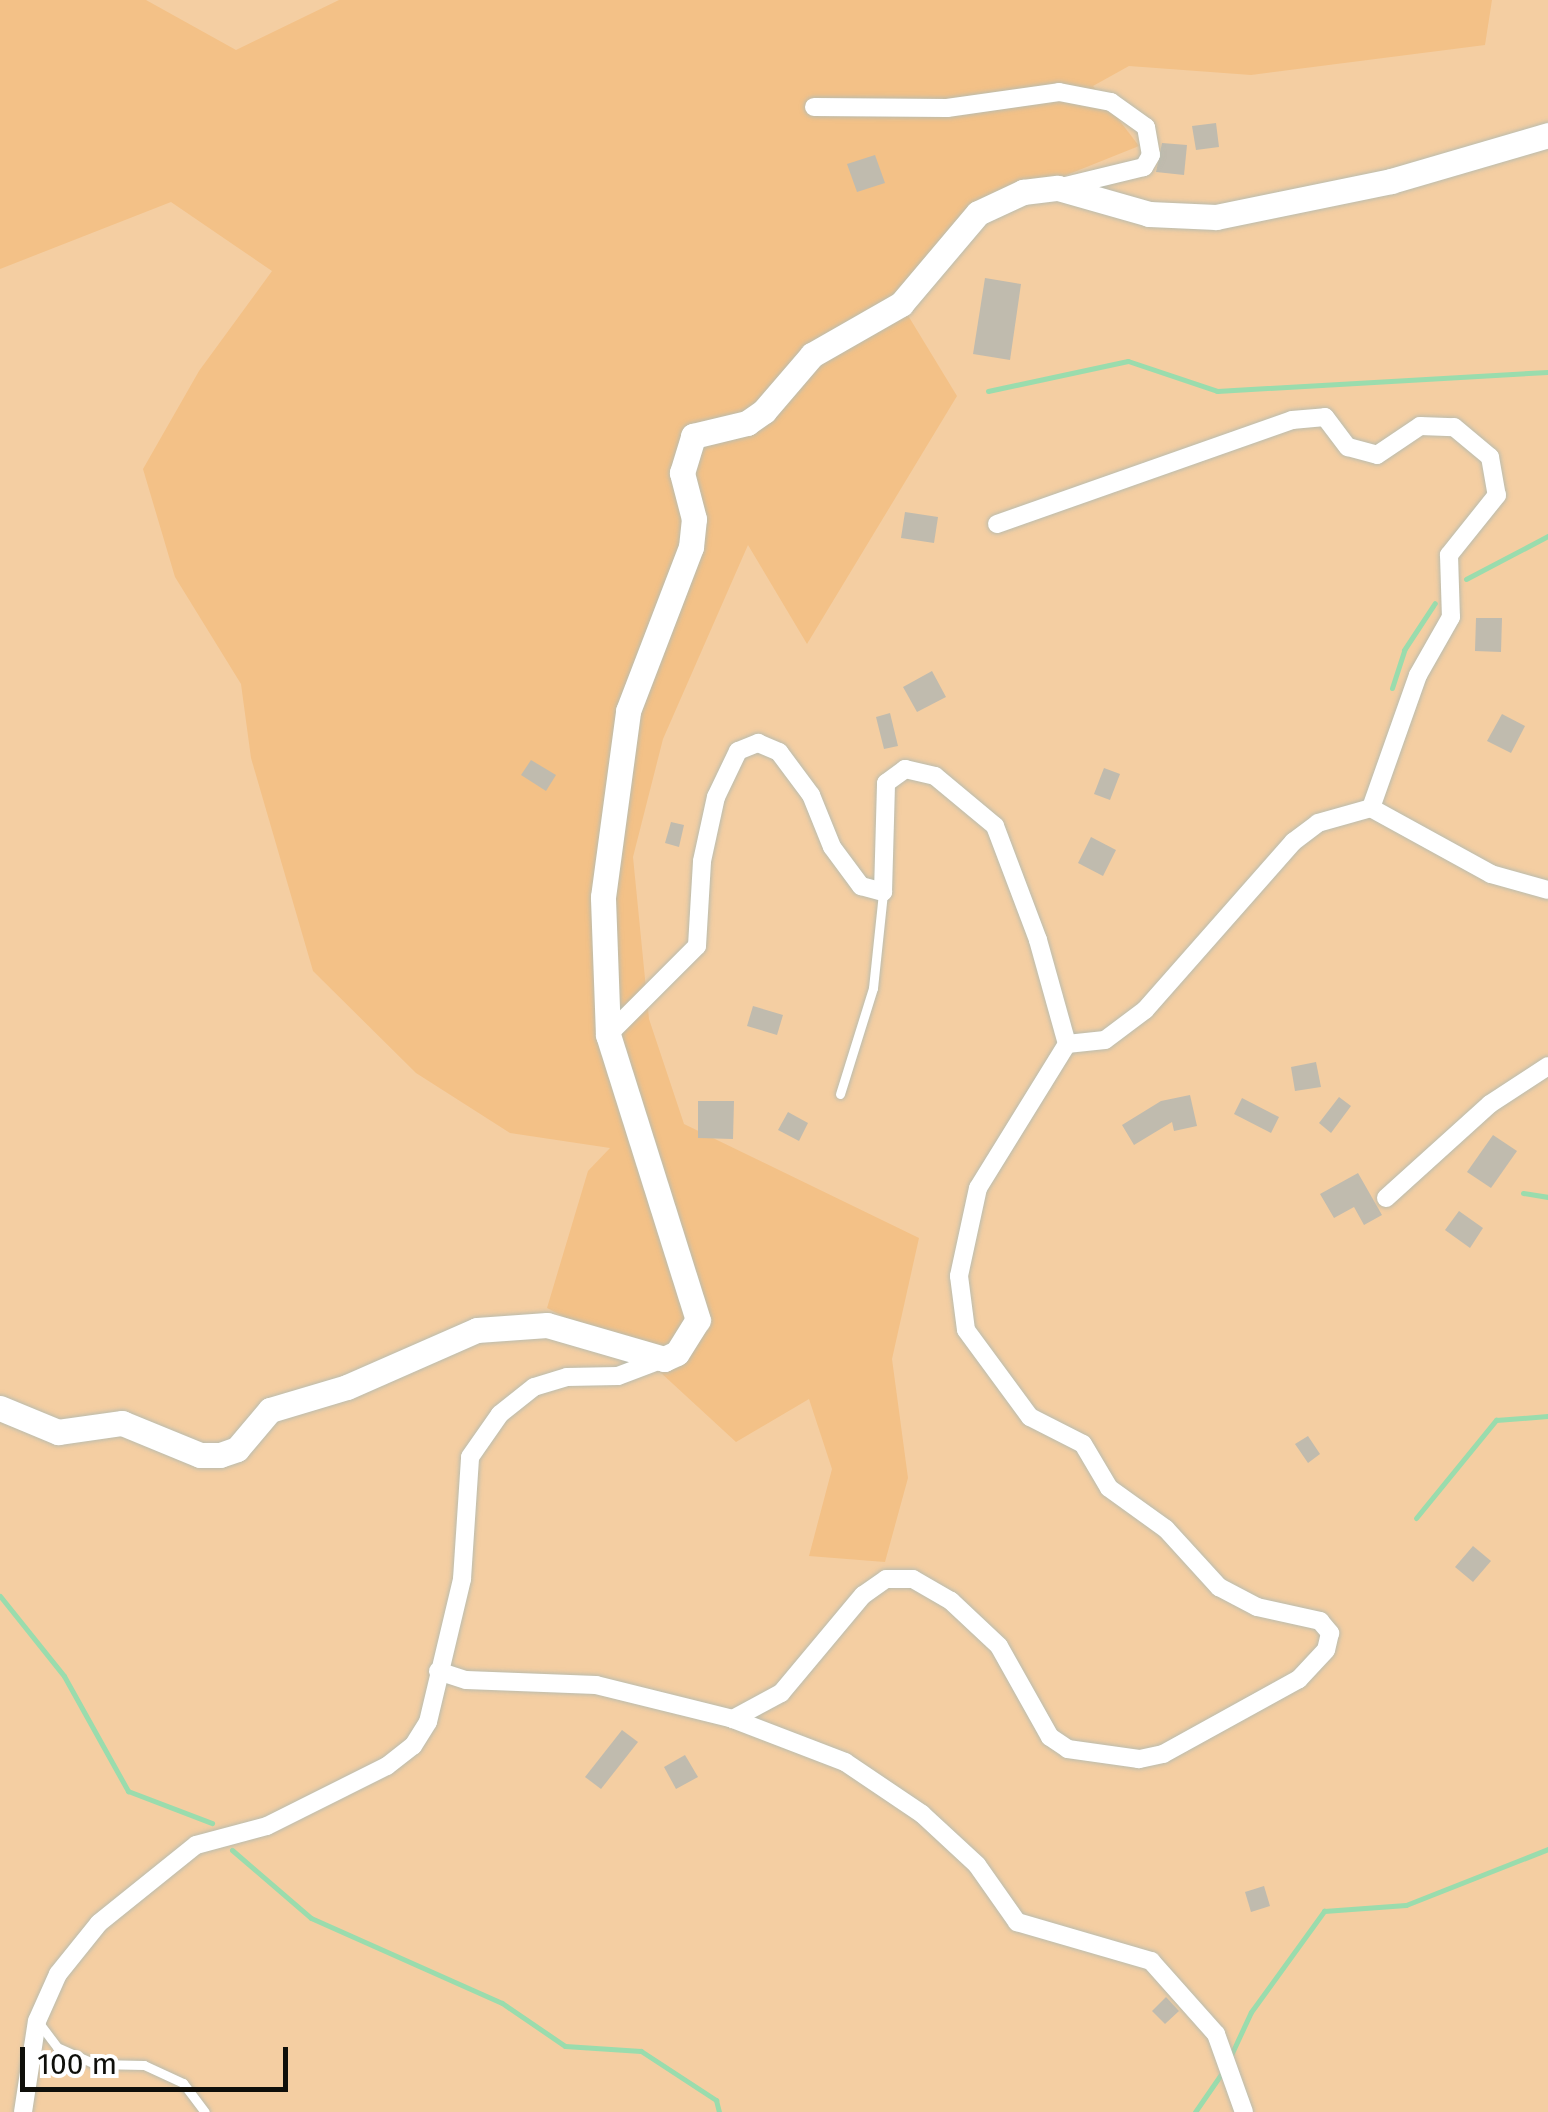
<!DOCTYPE html>
<style>
body{margin:0}
#map{position:relative;width:1548px;height:2112px;overflow:hidden;background:#fafced;font-family:"Fira Sans",sans-serif}
div>[style]{position:absolute}
.green>*{inset:0;background:#f4cea2}
.forest>*{inset:0;background:#f3c187}
.stream>*{height:5px;margin:-2.5px;padding:0 2.5px;transform-origin:2.5px;border-radius:2.5px;background:#9adcad}
.building>*{inset:0;background:#c0bbae}
.roads{filter:drop-shadow(0 0 2px #babcae) drop-shadow(0 0 2px #babcae)}
.lane>*{height:9px;margin:-4.5px;padding:0 4.5px;transform-origin:4.5px;border-radius:4.5px;background:#fff}
.street>*{height:18px;margin:-9px;padding:0 9px;transform-origin:9px;border-radius:9px;background:#fff}
.secondary>*{height:25px;margin:-12.5px;padding:0 12.5px;transform-origin:12.5px;border-radius:12.5px;background:#fff}
span{translate:-50% -50%;white-space:nowrap;text-align:center;line-height:1.15;-webkit-text-stroke:8px #fff;paint-order:stroke}
.scale{position:absolute;left:20px;top:2047px;width:268px;height:45px;box-sizing:border-box;border:5px solid #0f0f0a;border-top:0;padding-left:12px;font-size:30px;line-height:35px;white-space:nowrap;color:#0f0f0a;-webkit-text-stroke:8px #fff;paint-order:stroke}
</style>
<div id="map">
<div class="green">
<div style="clip-path:polygon(0 0,1548px 0,1548px 2112px,0 2112px)"></div>
</div>
<div class="forest">
<div style="clip-path:polygon(0 0,146px 0,236px 50px,339px 0,1492px 0,1485px 45px,1251px 75px,1129px 66px,1093px 86px,1139px 146px,997px 203px,901px 304px,957px 396px,807px 644px,748px 545px,663px 739px,633px 857px,649px 1019px,684px 1124px,919px 1238px,892px 1359px,908px 1478px,885px 1562px,809px 1556px,832px 1469px,809px 1399px,736px 1442px,647px 1360px,547px 1308px,588px 1171px,610px 1148px,510px 1133px,416px 1073px,313px 971px,251px 758px,241px 684px,175px 577px,143px 469px,199px 371px,272px 271px,171px 202px,0 269px)"></div>
</div>
<div class="stream">
<div style="left:988px;top:391px;width:143px;rotate:-12.1deg"></div>
<div style="left:1128px;top:361px;width:94px;rotate:18.6deg"></div>
<div style="left:1217px;top:391px;width:332px;rotate:-3.3deg"></div>
<div style="left:1466px;top:579px;width:93px;rotate:-27.7deg"></div>
<div style="left:1392px;top:688px;width:40px;rotate:-72deg"></div>
<div style="left:1404px;top:650px;width:56px;rotate:-56.6deg"></div>
<div style="left:1523px;top:1193px;width:25px;rotate:9deg"></div>
<div style="left:1416px;top:1518px;width:127px;rotate:-50.8deg"></div>
<div style="left:1496px;top:1420px;width:52px;rotate:-4.4deg"></div>
<div style="left:0;top:1596px;width:102px;rotate:51.3deg"></div>
<div style="left:64px;top:1676px;width:132px;rotate:60.9deg"></div>
<div style="left:128px;top:1791px;width:90px;rotate:20.9deg"></div>
<div style="left:232px;top:1850px;width:104px;rotate:40.7deg"></div>
<div style="left:311px;top:1918px;width:209px;rotate:24deg"></div>
<div style="left:502px;top:2003px;width:76px;rotate:34.3deg"></div>
<div style="left:565px;top:2046px;width:76px;rotate:3.8deg"></div>
<div style="left:641px;top:2051px;width:90px;rotate:33.2deg"></div>
<div style="left:716px;top:2100px;width:12px;rotate:76deg"></div>
<div style="left:1231px;top:2055px;width:47px;rotate:-65.1deg"></div>
<div style="left:1251px;top:2012px;width:125px;rotate:-54.1deg"></div>
<div style="left:1324px;top:1911px;width:82px;rotate:-4.2deg"></div>
<div style="left:1406px;top:1905px;width:153px;rotate:-21.5deg"></div>
<div style="left:1195px;top:2112px;width:51px;rotate:-55.4deg"></div>
</div>
<div class="building">
<div style="clip-path:polygon(1216px 123px,1219px 147px,1196px 150px,1192px 126px)"></div>
<div style="clip-path:polygon(1162px 143px,1187px 145px,1184px 175px,1156px 172px)"></div>
<div style="clip-path:polygon(875px 155px,885px 183px,857px 192px,847px 164px)"></div>
<div style="clip-path:polygon(985px 278px,1021px 284px,1010px 360px,973px 354px)"></div>
<div style="clip-path:polygon(905px 512px,938px 517px,934px 543px,901px 538px)"></div>
<div style="clip-path:polygon(1476px 618px,1502px 618px,1501px 652px,1475px 651px)"></div>
<div style="clip-path:polygon(932px 671px,946px 697px,917px 712px,903px 687px)"></div>
<div style="clip-path:polygon(890px 713px,898px 746px,884px 749px,876px 717px)"></div>
<div style="clip-path:polygon(1502px 714px,1525px 726px,1511px 753px,1487px 741px)"></div>
<div style="clip-path:polygon(531px 760px,556px 775px,546px 791px,521px 775px)"></div>
<div style="clip-path:polygon(1104px 768px,1120px 774px,1110px 800px,1094px 794px)"></div>
<div style="clip-path:polygon(671px 822px,684px 825px,679px 847px,665px 843px)"></div>
<div style="clip-path:polygon(1091px 837px,1116px 850px,1103px 876px,1078px 863px)"></div>
<div style="clip-path:polygon(753px 1006px,783px 1015px,777px 1035px,747px 1026px)"></div>
<div style="clip-path:polygon(1316px 1062px,1321px 1087px,1295px 1091px,1291px 1067px)"></div>
<div style="clip-path:polygon(1190px 1095px,1197px 1126px,1174px 1131px,1172px 1122px,1134px 1145px,1122px 1125px,1161px 1101px)"></div>
<div style="clip-path:polygon(1339px 1097px,1351px 1106px,1331px 1133px,1319px 1123px)"></div>
<div style="clip-path:polygon(1242px 1098px,1279px 1117px,1271px 1133px,1234px 1114px)"></div>
<div style="clip-path:polygon(698px 1101px,734px 1101px,733px 1139px,698px 1138px)"></div>
<div style="clip-path:polygon(788px 1112px,808px 1123px,799px 1141px,778px 1130px)"></div>
<div style="clip-path:polygon(1493px 1135px,1517px 1151px,1491px 1188px,1467px 1172px)"></div>
<div style="clip-path:polygon(1358px 1173px,1382px 1215px,1364px 1225px,1354px 1207px,1334px 1218px,1320px 1194px)"></div>
<div style="clip-path:polygon(1459px 1211px,1483px 1228px,1470px 1248px,1445px 1230px)"></div>
<div style="clip-path:polygon(1308px 1436px,1320px 1454px,1308px 1463px,1295px 1444px)"></div>
<div style="clip-path:polygon(1473px 1546px,1491px 1561px,1473px 1582px,1455px 1567px)"></div>
<div style="clip-path:polygon(622px 1730px,638px 1742px,601px 1789px,585px 1777px)"></div>
<div style="clip-path:polygon(685px 1755px,698px 1777px,676px 1789px,664px 1767px)"></div>
<div style="clip-path:polygon(1264px 1886px,1270px 1906px,1251px 1912px,1245px 1892px)"></div>
<div style="clip-path:polygon(1166px 1997px,1179px 2011px,1165px 2024px,1152px 2011px)"></div>
</div>
<div class="roads">
<div class="lane">
<div style="left:840px;top:1094px;width:111px;rotate:-72.7deg"></div>
<div style="left:873px;top:988px;width:96px;rotate:-84deg"></div>
<div style="left:39px;top:2023px;width:30px;rotate:53deg"></div>
<div style="left:57px;top:2047px;width:42px;rotate:24.1deg"></div>
<div style="left:95px;top:2064px;width:49px;rotate:1.2deg"></div>
<div style="left:144px;top:2065px;width:43px;rotate:24.8deg"></div>
<div style="left:183px;top:2083px;width:36px;rotate:53deg"></div>
</div>
<div class="street">
<div style="left:814px;top:107px;width:133px;rotate:0.4deg"></div>
<div style="left:947px;top:108px;width:113px;rotate:-8.1deg"></div>
<div style="left:1059px;top:92px;width:53px;rotate:10.9deg"></div>
<div style="left:1111px;top:102px;width:43px;rotate:35.5deg"></div>
<div style="left:1146px;top:127px;width:28px;rotate:80deg"></div>
<div style="left:1151px;top:155px;width:14px;rotate:120deg"></div>
<div style="left:1144px;top:167px;width:89px;rotate:166.3deg"></div>
<div style="left:997px;top:524px;width:313px;rotate:-19.4deg"></div>
<div style="left:1292px;top:420px;width:33px;rotate:-5deg"></div>
<div style="left:1325px;top:417px;width:38px;rotate:53deg"></div>
<div style="left:1348px;top:447px;width:30px;rotate:15deg"></div>
<div style="left:1377px;top:455px;width:52px;rotate:-34deg"></div>
<div style="left:1420px;top:426px;width:34px;rotate:2deg"></div>
<div style="left:1454px;top:427px;width:47px;rotate:39.8deg"></div>
<div style="left:1490px;top:457px;width:39px;rotate:80deg"></div>
<div style="left:1497px;top:495px;width:77px;rotate:128.7deg"></div>
<div style="left:1449px;top:555px;width:62px;rotate:88.2deg"></div>
<div style="left:1451px;top:617px;width:67px;rotate:119.6deg"></div>
<div style="left:1418px;top:675px;width:141px;rotate:109.5deg"></div>
<div style="left:1371px;top:808px;width:137px;rotate:28.8deg"></div>
<div style="left:1491px;top:874px;width:59px;rotate:15.7deg"></div>
<div style="left:608px;top:1035px;width:126px;rotate:-45deg"></div>
<div style="left:697px;top:946px;width:85px;rotate:-86.6deg"></div>
<div style="left:702px;top:861px;width:66px;rotate:-77.7deg"></div>
<div style="left:716px;top:797px;width:51px;rotate:-64.4deg"></div>
<div style="left:738px;top:751px;width:22px;rotate:-22deg"></div>
<div style="left:758px;top:743px;width:23px;rotate:23deg"></div>
<div style="left:779px;top:752px;width:54px;rotate:53.3deg"></div>
<div style="left:811px;top:795px;width:56px;rotate:68deg"></div>
<div style="left:832px;top:847px;width:49px;rotate:53.4deg"></div>
<div style="left:861px;top:886px;width:23px;rotate:15deg"></div>
<div style="left:883px;top:892px;width:109px;rotate:-88.4deg"></div>
<div style="left:886px;top:783px;width:24px;rotate:-36deg"></div>
<div style="left:905px;top:769px;width:31px;rotate:13deg"></div>
<div style="left:935px;top:776px;width:78px;rotate:39.8deg"></div>
<div style="left:995px;top:826px;width:122px;rotate:69.3deg"></div>
<div style="left:1038px;top:940px;width:108px;rotate:74.4deg"></div>
<div style="left:1067px;top:1044px;width:169px;rotate:121.7deg"></div>
<div style="left:978px;top:1188px;width:90px;rotate:102.2deg"></div>
<div style="left:959px;top:1276px;width:54px;rotate:82.6deg"></div>
<div style="left:966px;top:1330px;width:108px;rotate:53.7deg"></div>
<div style="left:1030px;top:1417px;width:59px;rotate:27deg"></div>
<div style="left:1083px;top:1444px;width:51px;rotate:59.4deg"></div>
<div style="left:1109px;top:1488px;width:70px;rotate:35.7deg"></div>
<div style="left:1166px;top:1529px;width:79px;rotate:47.6deg"></div>
<div style="left:1219px;top:1587px;width:43px;rotate:27.8deg"></div>
<div style="left:1257px;top:1607px;width:65px;rotate:12.5deg"></div>
<div style="left:1320px;top:1621px;width:16px;rotate:50deg"></div>
<div style="left:1330px;top:1633px;width:17px;rotate:103deg"></div>
<div style="left:1326px;top:1650px;width:40px;rotate:133deg"></div>
<div style="left:1299px;top:1679px;width:155px;rotate:151.1deg"></div>
<div style="left:1163px;top:1754px;width:25px;rotate:168deg"></div>
<div style="left:1139px;top:1759px;width:72px;rotate:-172deg"></div>
<div style="left:1068px;top:1749px;width:22px;rotate:-146deg"></div>
<div style="left:1050px;top:1737px;width:104px;rotate:-119.3deg"></div>
<div style="left:999px;top:1646px;width:66px;rotate:-136.8deg"></div>
<div style="left:951px;top:1601px;width:44px;rotate:-149.9deg"></div>
<div style="left:913px;top:1579px;width:27px;rotate:180deg"></div>
<div style="left:886px;top:1579px;width:28px;rotate:145deg"></div>
<div style="left:863px;top:1595px;width:128px;rotate:129.9deg"></div>
<div style="left:781px;top:1693px;width:55px;rotate:151.6deg"></div>
<div style="left:1067px;top:1044px;width:38px;rotate:-6deg"></div>
<div style="left:1105px;top:1040px;width:50px;rotate:-36.9deg"></div>
<div style="left:1145px;top:1010px;width:224px;rotate:-48.6deg"></div>
<div style="left:1293px;top:842px;width:31px;rotate:-37deg"></div>
<div style="left:1318px;top:823px;width:55px;rotate:-15.8deg"></div>
<div style="left:1386px;top:1198px;width:140px;rotate:-42.1deg"></div>
<div style="left:1490px;top:1104px;width:69px;rotate:-33.2deg"></div>
<div style="left:438px;top:1671px;width:29px;rotate:18deg"></div>
<div style="left:466px;top:1680px;width:130px;rotate:2.2deg"></div>
<div style="left:596px;top:1685px;width:141px;rotate:13.9deg"></div>
<div style="left:733px;top:1719px;width:120px;rotate:21deg"></div>
<div style="left:845px;top:1762px;width:93px;rotate:34deg"></div>
<div style="left:922px;top:1814px;width:75px;rotate:42.8deg"></div>
<div style="left:977px;top:1865px;width:70px;rotate:54.9deg"></div>
<div style="left:1017px;top:1922px;width:140px;rotate:16.2deg"></div>
<div style="left:1151px;top:1961px;width:98px;rotate:48.3deg"></div>
<div style="left:1216px;top:2034px;width:83px;rotate:70.3deg"></div>
<div style="left:23px;top:2112px;width:92px;rotate:-81.3deg"></div>
<div style="left:37px;top:2021px;width:51px;rotate:-65.9deg"></div>
<div style="left:58px;top:1974px;width:65px;rotate:-51.2deg"></div>
<div style="left:99px;top:1923px;width:124px;rotate:-38.8deg"></div>
<div style="left:196px;top:1845px;width:73px;rotate:-15deg"></div>
<div style="left:267px;top:1826px;width:134px;rotate:-26.6deg"></div>
<div style="left:387px;top:1766px;width:33px;rotate:-38deg"></div>
<div style="left:413px;top:1746px;width:28px;rotate:-58deg"></div>
<div style="left:428px;top:1722px;width:147px;rotate:-76.6deg"></div>
<div style="left:462px;top:1579px;width:122px;rotate:-86.2deg"></div>
<div style="left:470px;top:1457px;width:52px;rotate:-55.1deg"></div>
<div style="left:500px;top:1414px;width:43px;rotate:-38.5deg"></div>
<div style="left:534px;top:1387px;width:34px;rotate:-17deg"></div>
<div style="left:567px;top:1377px;width:51px;rotate:-1.1deg"></div>
<div style="left:618px;top:1376px;width:48px;rotate:-20.7deg"></div>
</div>
<div class="secondary">
<div style="left:0;top:1408px;width:63px;rotate:22.5deg"></div>
<div style="left:58px;top:1432px;width:65px;rotate:-8deg"></div>
<div style="left:122px;top:1423px;width:84px;rotate:22.3deg"></div>
<div style="left:200px;top:1455px;width:20px"></div>
<div style="left:220px;top:1455px;width:18px;rotate:-19deg"></div>
<div style="left:237px;top:1449px;width:51px;rotate:-49.8deg"></div>
<div style="left:270px;top:1410px;width:80px;rotate:-16.6deg"></div>
<div style="left:347px;top:1387px;width:142px;rotate:-23.7deg"></div>
<div style="left:477px;top:1330px;width:70px;rotate:-4.1deg"></div>
<div style="left:547px;top:1325px;width:122px;rotate:16.2deg"></div>
<div style="left:664px;top:1359px;width:14px;rotate:-25deg"></div>
<div style="left:677px;top:1353px;width:39px;rotate:-58deg"></div>
<div style="left:698px;top:1320px;width:299px;rotate:-107.5deg"></div>
<div style="left:608px;top:1035px;width:138px;rotate:-92.1deg"></div>
<div style="left:603px;top:897px;width:188px;rotate:-82.3deg"></div>
<div style="left:628px;top:711px;width:176px;rotate:-69deg"></div>
<div style="left:691px;top:547px;width:28px;rotate:-84deg"></div>
<div style="left:694px;top:519px;width:48px;rotate:-104.6deg"></div>
<div style="left:682px;top:473px;width:39px;rotate:-73deg"></div>
<div style="left:693px;top:436px;width:56px;rotate:-13.5deg"></div>
<div style="left:747px;top:423px;width:21px;rotate:-35deg"></div>
<div style="left:764px;top:411px;width:74px;rotate:-49.4deg"></div>
<div style="left:812px;top:355px;width:103px;rotate:-29.8deg"></div>
<div style="left:901px;top:304px;width:119px;rotate:-49.8deg"></div>
<div style="left:978px;top:213px;width:50px;rotate:-25deg"></div>
<div style="left:1023px;top:192px;width:35px;rotate:-7deg"></div>
<div style="left:1058px;top:188px;width:95px;rotate:15.9deg"></div>
<div style="left:1149px;top:214px;width:67px;rotate:2.6deg"></div>
<div style="left:1216px;top:217px;width:179px;rotate:-11.6deg"></div>
<div style="left:1391px;top:181px;width:164px;rotate:-16.3deg"></div>
</div>
</div>
<div class="scale">100 m</div>
</div>
